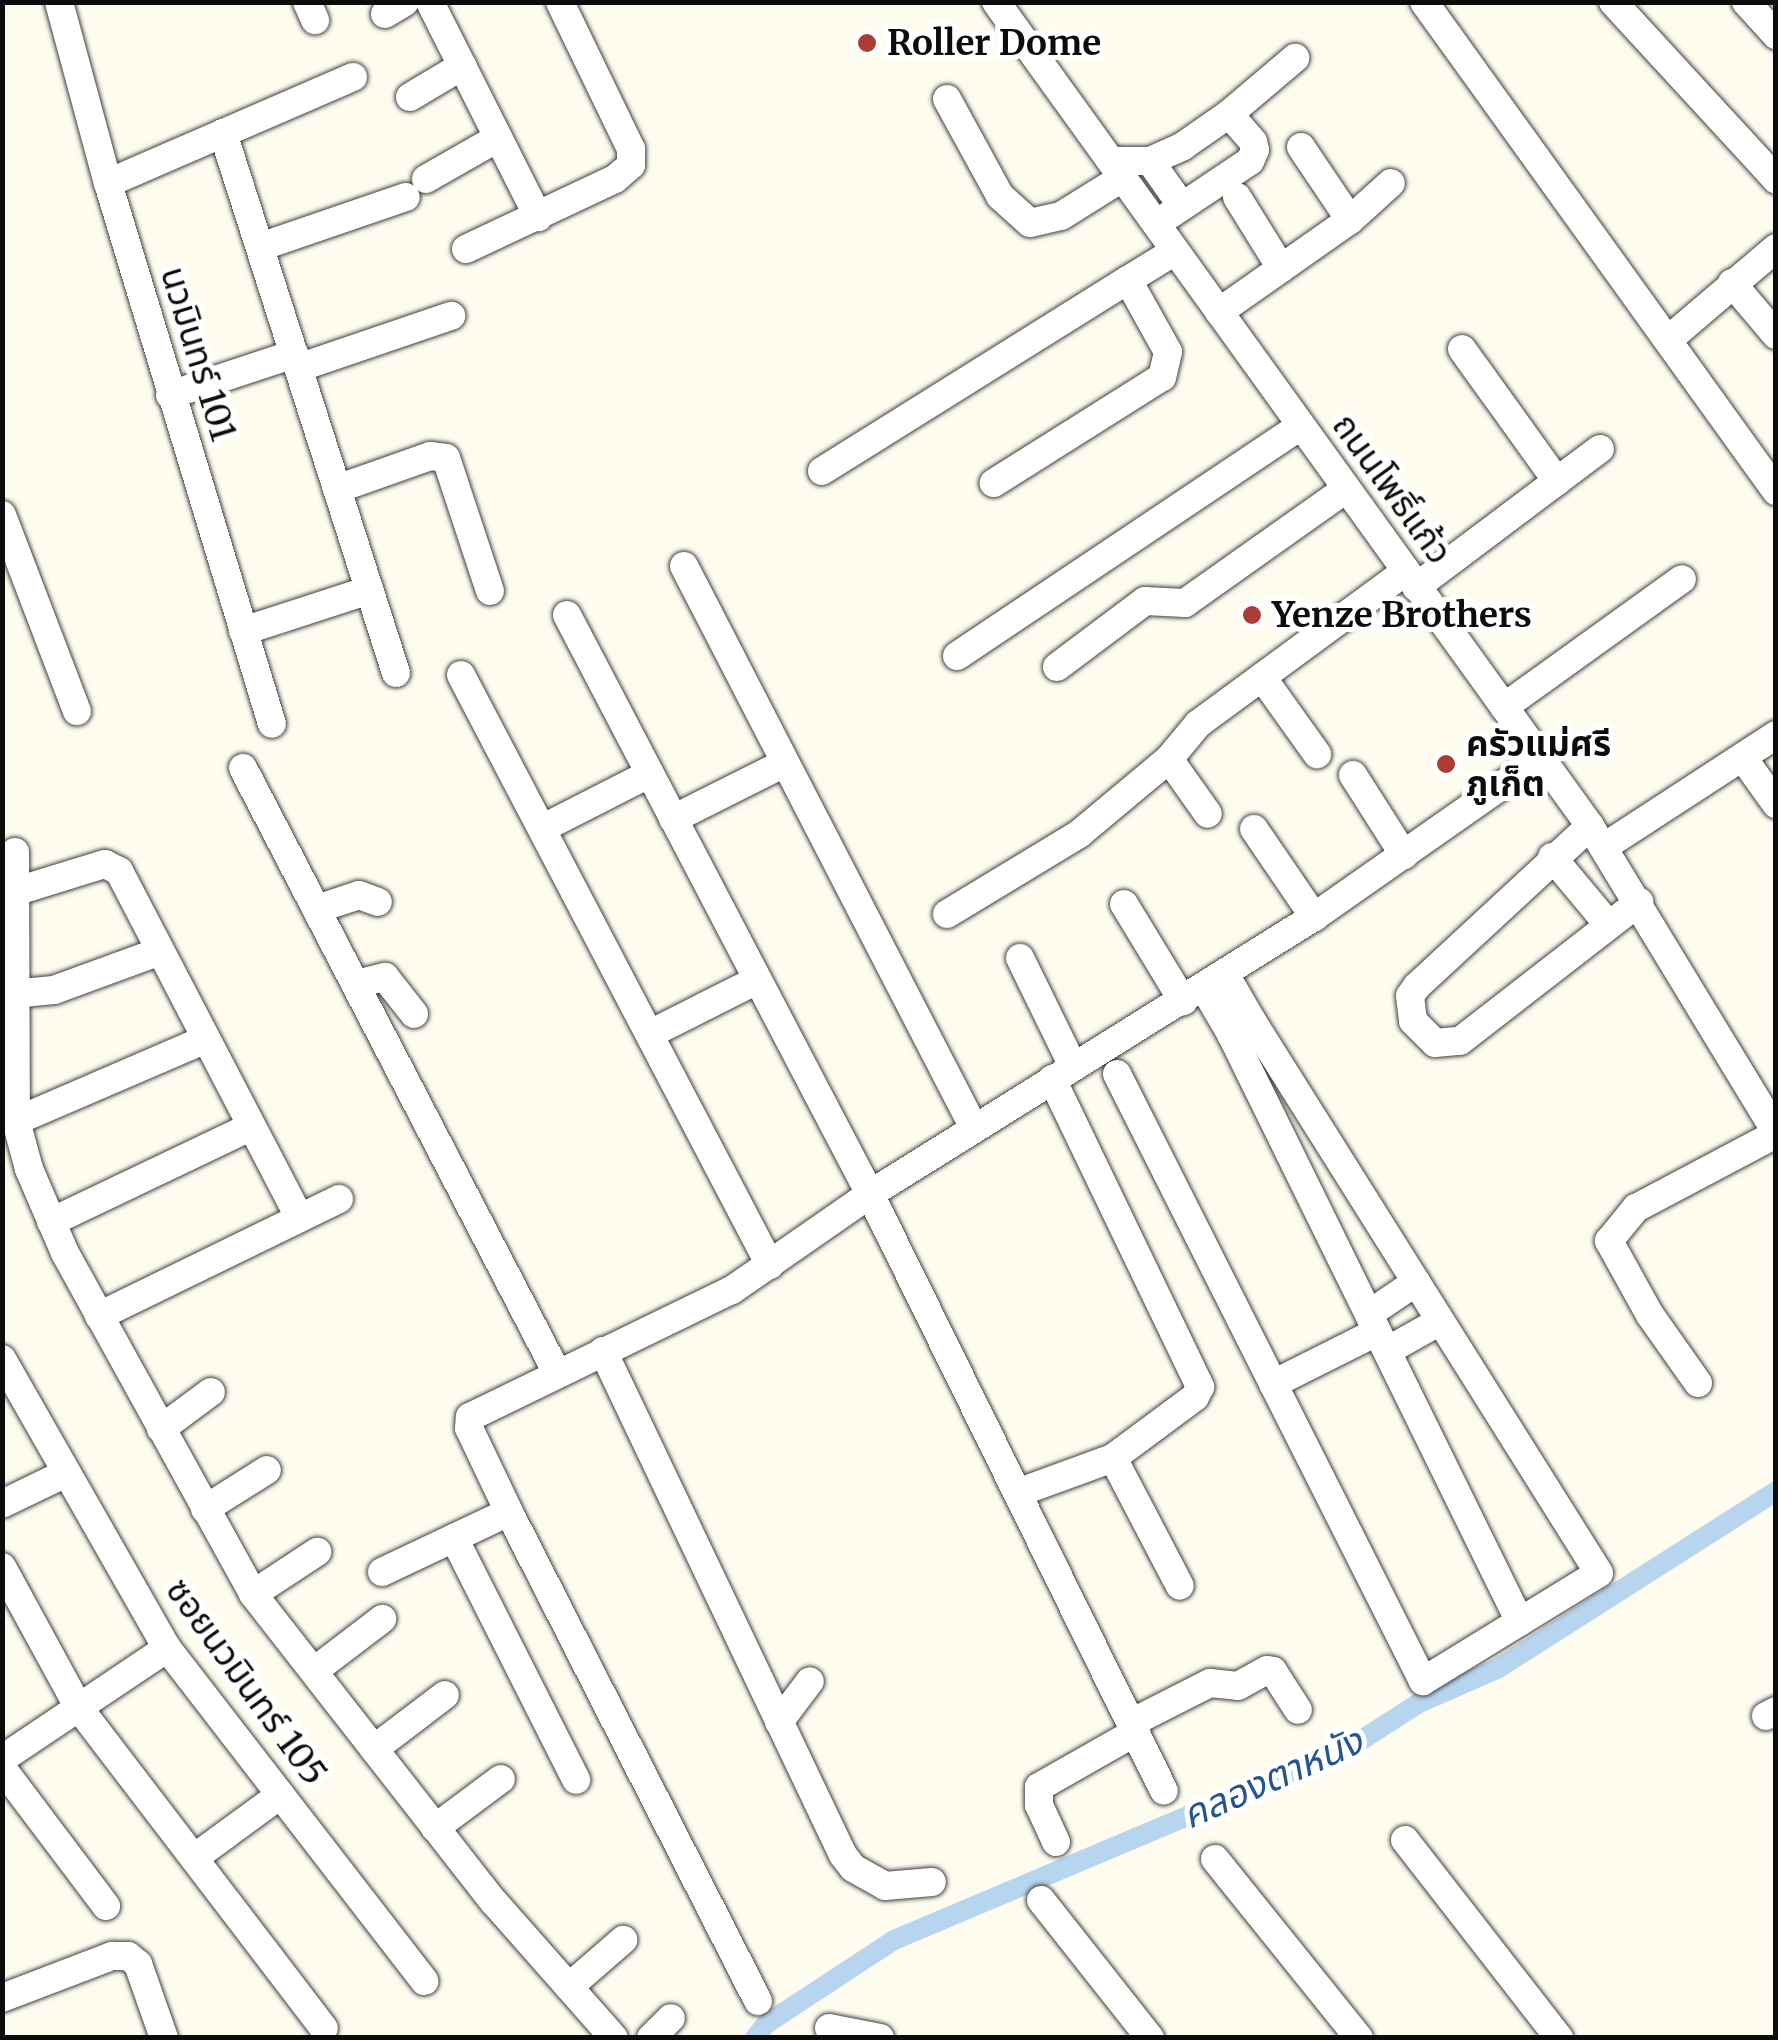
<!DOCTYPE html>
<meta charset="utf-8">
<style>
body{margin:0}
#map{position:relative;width:1778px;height:2040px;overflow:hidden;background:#fdfcee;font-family:Merriweather,"Noto Sans Thai",serif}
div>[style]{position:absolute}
.canal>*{height:20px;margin:-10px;padding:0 10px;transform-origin:10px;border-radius:10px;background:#b8d5ef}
.roads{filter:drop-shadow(0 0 2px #3f3f3f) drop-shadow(0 0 2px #3f3f3f)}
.minor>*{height:28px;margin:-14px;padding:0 14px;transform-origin:14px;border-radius:14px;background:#fff}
.dots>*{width:28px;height:28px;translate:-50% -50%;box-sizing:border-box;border:5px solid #fff;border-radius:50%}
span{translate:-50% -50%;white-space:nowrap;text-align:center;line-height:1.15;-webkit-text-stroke:10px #fff;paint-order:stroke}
.poi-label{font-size:35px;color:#0c0c0c;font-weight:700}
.left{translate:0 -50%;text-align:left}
.street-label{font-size:35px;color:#0c0c0c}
.water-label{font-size:38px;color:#24558f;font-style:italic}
.frame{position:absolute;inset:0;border:5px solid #0c0c0c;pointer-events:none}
</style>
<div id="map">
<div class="canal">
<div style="left:755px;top:2038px;width:18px;rotate:-52deg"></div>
<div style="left:766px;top:2024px;width:153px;rotate:-33.3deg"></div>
<div style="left:894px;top:1940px;width:494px;rotate:-22.9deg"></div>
<div style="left:1349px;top:1748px;width:83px;rotate:-32.7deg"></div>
<div style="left:1419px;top:1703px;width:85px;rotate:-23.6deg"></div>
<div style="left:1497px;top:1669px;width:331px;rotate:-32.5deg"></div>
</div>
<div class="roads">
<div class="minor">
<div style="left:59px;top:2px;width:188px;rotate:74.9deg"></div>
<div style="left:108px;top:183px;width:565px;rotate:73.14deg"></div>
<div style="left:307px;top:2px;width:20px;rotate:66deg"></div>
<div style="left:430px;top:2px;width:241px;rotate:63.3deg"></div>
<div style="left:996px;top:2px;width:1016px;rotate:54.21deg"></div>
<div style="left:1590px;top:826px;width:358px;rotate:58.7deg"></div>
<div style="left:1424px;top:2px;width:603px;rotate:54.25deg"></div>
<div style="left:1613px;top:2px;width:241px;rotate:47.4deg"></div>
<div style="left:1746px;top:2px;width:45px;rotate:47.7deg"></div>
<div style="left:385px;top:14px;width:23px;rotate:-31deg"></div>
<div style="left:410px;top:97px;width:61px;rotate:-30.8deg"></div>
<div style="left:947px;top:99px;width:111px;rotate:61.3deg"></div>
<div style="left:1000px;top:196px;width:40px;rotate:42deg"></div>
<div style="left:1030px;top:223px;width:32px;rotate:-13deg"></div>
<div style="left:1061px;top:216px;width:72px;rotate:-31.9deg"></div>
<div style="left:1229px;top:114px;width:87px;rotate:-40.3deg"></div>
<div style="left:223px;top:133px;width:567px;rotate:72.24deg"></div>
<div style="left:1301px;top:147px;width:88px;rotate:56.1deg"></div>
<div style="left:1111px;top:161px;width:39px"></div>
<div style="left:1150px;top:161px;width:36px;rotate:-24deg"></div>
<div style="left:1183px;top:146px;width:56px;rotate:-34.8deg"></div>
<div style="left:1229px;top:114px;width:37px;rotate:49deg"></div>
<div style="left:1253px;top:142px;width:8px;rotate:76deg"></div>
<div style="left:1255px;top:150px;width:12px;rotate:114deg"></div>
<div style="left:1250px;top:161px;width:113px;rotate:146.2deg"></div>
<div style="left:1150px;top:161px;width:55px;rotate:54.6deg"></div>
<div style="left:426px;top:179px;width:83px;rotate:-29.7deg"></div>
<div style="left:108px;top:183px;width:267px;rotate:-23.4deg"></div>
<div style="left:1237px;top:197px;width:84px;rotate:58.2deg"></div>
<div style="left:260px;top:247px;width:154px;rotate:-18.9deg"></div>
<div style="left:466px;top:249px;width:165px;rotate:-25.2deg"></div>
<div style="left:615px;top:179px;width:21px;rotate:-41deg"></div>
<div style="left:631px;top:165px;width:16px;rotate:-90deg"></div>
<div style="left:631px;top:149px;width:163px;rotate:-115.8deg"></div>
<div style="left:1128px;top:280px;width:55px;rotate:-31.7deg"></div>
<div style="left:1732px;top:283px;width:68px;rotate:49.8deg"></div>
<div style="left:1219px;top:312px;width:160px;rotate:-35.1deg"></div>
<div style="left:1350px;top:220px;width:55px;rotate:-42.1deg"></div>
<div style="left:1668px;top:340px;width:142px;rotate:-40.4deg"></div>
<div style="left:1462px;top:349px;width:163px;rotate:54.3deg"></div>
<div style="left:298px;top:368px;width:162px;rotate:-18.8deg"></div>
<div style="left:170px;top:395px;width:131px;rotate:-18.3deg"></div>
<div style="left:822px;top:471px;width:361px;rotate:-32deg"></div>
<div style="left:1128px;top:280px;width:82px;rotate:60.9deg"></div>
<div style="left:1168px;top:352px;width:26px;rotate:103deg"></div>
<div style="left:1162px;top:377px;width:199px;rotate:147.8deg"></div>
<div style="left:337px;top:489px;width:99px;rotate:-19.5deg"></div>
<div style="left:430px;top:456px;width:16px;rotate:7deg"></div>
<div style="left:446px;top:458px;width:140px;rotate:71.7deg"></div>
<div style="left:2px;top:515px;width:210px;rotate:69.1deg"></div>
<div style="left:684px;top:566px;width:632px;rotate:62.71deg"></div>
<div style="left:1416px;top:587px;width:230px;rotate:-36.9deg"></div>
<div style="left:567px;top:615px;width:653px;rotate:62.38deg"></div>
<div style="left:870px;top:1194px;width:665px;rotate:63.78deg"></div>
<div style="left:243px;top:631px;width:133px;rotate:-18deg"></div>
<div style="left:957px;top:656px;width:414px;rotate:-33.8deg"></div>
<div style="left:1057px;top:667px;width:110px;rotate:-36.9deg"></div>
<div style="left:1145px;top:601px;width:40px;rotate:2.9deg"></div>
<div style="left:1185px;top:603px;width:197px;rotate:-35.3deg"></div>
<div style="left:461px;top:675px;width:666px;rotate:62.36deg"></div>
<div style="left:1262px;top:677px;width:95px;rotate:54.5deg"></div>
<div style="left:1504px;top:707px;width:219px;rotate:-35.7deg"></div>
<div style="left:1743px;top:758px;width:57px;rotate:54.3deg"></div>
<div style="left:1169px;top:759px;width:67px;rotate:54.7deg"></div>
<div style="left:243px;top:768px;width:682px;rotate:62.57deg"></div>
<div style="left:1353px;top:775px;width:95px;rotate:57.5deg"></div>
<div style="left:673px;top:819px;width:125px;rotate:-26.6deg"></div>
<div style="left:1590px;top:826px;width:236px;rotate:137.2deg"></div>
<div style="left:1417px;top:986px;width:12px;rotate:125deg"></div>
<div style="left:1410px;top:996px;width:25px;rotate:83deg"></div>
<div style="left:1413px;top:1021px;width:31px;rotate:45deg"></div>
<div style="left:1435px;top:1043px;width:25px;rotate:-5deg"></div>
<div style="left:1460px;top:1041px;width:227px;rotate:-37.8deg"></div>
<div style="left:543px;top:828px;width:119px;rotate:-27deg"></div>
<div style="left:1254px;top:829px;width:107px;rotate:55.7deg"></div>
<div style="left:1604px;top:847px;width:205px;rotate:-33.1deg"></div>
<div style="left:15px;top:852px;width:269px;rotate:89.8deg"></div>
<div style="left:16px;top:1121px;width:50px;rotate:74.8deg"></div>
<div style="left:29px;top:1169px;width:91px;rotate:66.8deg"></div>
<div style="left:65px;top:1253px;width:389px;rotate:61.1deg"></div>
<div style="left:253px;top:1594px;width:391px;rotate:52deg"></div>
<div style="left:494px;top:1902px;width:181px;rotate:48.6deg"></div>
<div style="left:1552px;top:857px;width:86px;rotate:50.2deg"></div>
<div style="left:17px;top:891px;width:92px;rotate:-17.1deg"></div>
<div style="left:105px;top:864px;width:16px;rotate:27deg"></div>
<div style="left:119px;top:871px;width:391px;rotate:62.5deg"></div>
<div style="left:1124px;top:904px;width:114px;rotate:58.7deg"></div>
<div style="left:317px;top:909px;width:44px;rotate:-18.4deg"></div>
<div style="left:359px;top:895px;width:20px;rotate:20deg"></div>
<div style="left:947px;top:914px;width:154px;rotate:-31.2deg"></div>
<div style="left:1079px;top:834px;width:117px;rotate:-39.8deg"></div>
<div style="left:1169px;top:759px;width:45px;rotate:-50.4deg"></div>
<div style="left:1198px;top:724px;width:257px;rotate:-36.3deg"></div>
<div style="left:1020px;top:958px;width:120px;rotate:63.9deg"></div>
<div style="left:1225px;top:974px;width:54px;rotate:60.1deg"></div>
<div style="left:356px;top:984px;width:30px;rotate:-14deg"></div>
<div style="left:385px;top:977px;width:47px;rotate:51.9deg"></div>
<div style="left:1204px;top:988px;width:53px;rotate:59.6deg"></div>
<div style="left:1231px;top:1034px;width:655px;rotate:63.83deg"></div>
<div style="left:2px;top:995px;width:52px;rotate:-5.5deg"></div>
<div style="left:54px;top:990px;width:111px;rotate:-20.1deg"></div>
<div style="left:650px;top:1034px;width:120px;rotate:-26.8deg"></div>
<div style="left:1117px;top:1074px;width:680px;rotate:63.25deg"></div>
<div style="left:1423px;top:1681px;width:206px;rotate:-31.5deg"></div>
<div style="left:1599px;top:1573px;width:652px;rotate:-122.15deg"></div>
<div style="left:1252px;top:1021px;width:25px;rotate:148deg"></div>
<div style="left:1052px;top:1079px;width:342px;rotate:64.3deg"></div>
<div style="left:1200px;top:1387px;width:11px;rotate:117deg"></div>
<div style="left:1195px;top:1397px;width:102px;rotate:143.4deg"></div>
<div style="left:1113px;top:1458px;width:144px;rotate:62.4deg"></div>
<div style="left:16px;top:1121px;width:205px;rotate:-23.3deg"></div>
<div style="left:51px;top:1222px;width:221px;rotate:-25.5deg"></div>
<div style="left:1369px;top:1314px;width:57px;rotate:-34.2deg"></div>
<div style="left:99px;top:1316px;width:267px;rotate:-26deg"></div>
<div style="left:603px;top:1351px;width:558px;rotate:64.54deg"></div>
<div style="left:843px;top:1855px;width:16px;rotate:52deg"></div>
<div style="left:853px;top:1868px;width:37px;rotate:29deg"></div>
<div style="left:885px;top:1886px;width:47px;rotate:-4.9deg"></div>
<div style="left:1387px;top:1351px;width:61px;rotate:-29.5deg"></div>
<div style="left:2px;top:1359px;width:333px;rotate:60.3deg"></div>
<div style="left:167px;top:1648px;width:421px;rotate:52.3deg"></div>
<div style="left:1698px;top:1383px;width:83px;rotate:-125.2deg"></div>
<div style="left:1650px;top:1315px;width:85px;rotate:-119deg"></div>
<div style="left:1609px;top:1241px;width:43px;rotate:-50.7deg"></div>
<div style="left:1636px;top:1208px;width:158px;rotate:-27.9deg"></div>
<div style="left:1273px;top:1384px;width:116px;rotate:-26.6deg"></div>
<div style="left:161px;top:1429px;width:62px;rotate:-36.5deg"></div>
<div style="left:1020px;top:1492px;width:99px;rotate:-20.1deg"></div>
<div style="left:2px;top:1504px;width:71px;rotate:-25.8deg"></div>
<div style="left:205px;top:1509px;width:73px;rotate:-32.2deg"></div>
<div style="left:454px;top:1538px;width:271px;rotate:63.2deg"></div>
<div style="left:2px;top:1567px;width:161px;rotate:61.4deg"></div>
<div style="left:79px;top:1708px;width:403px;rotate:52.6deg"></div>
<div style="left:382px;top:1572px;width:140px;rotate:-25.3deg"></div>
<div style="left:253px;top:1594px;width:77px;rotate:-33.3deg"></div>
<div style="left:314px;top:1671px;width:86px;rotate:-37.4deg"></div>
<div style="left:1766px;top:1716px;width:11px;rotate:-27deg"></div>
<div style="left:779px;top:1722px;width:51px;rotate:-52.9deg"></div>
<div style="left:1131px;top:1723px;width:89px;rotate:-26.9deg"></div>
<div style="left:1210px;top:1683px;width:28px;rotate:6deg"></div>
<div style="left:1238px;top:1686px;width:33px;rotate:-29deg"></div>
<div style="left:1267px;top:1670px;width:6px;rotate:9deg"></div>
<div style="left:1273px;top:1671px;width:46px;rotate:57.3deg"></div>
<div style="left:374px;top:1749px;width:89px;rotate:-37.3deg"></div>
<div style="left:2px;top:1759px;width:199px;rotate:-33.9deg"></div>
<div style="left:2px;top:1768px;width:173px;rotate:53deg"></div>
<div style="left:435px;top:1828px;width:82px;rotate:-36.6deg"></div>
<div style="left:1405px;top:1840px;width:251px;rotate:52.1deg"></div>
<div style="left:1056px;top:1842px;width:41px;rotate:-114.7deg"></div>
<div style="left:1039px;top:1805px;width:18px;rotate:-90deg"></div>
<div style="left:1039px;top:1787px;width:112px;rotate:-29.6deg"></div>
<div style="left:194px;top:1858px;width:107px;rotate:-36.2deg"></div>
<div style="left:1215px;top:1859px;width:230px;rotate:51.2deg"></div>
<div style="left:1041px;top:1900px;width:176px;rotate:51.7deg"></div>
<div style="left:569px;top:1987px;width:72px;rotate:-41deg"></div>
<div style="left:2px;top:1998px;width:118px;rotate:-20.9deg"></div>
<div style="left:112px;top:1956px;width:16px"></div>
<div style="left:128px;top:1956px;width:13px;rotate:39deg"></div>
<div style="left:138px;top:1964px;width:78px;rotate:70.6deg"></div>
<div style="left:758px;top:2001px;width:549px;rotate:-116.99deg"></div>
<div style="left:509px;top:1512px;width:93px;rotate:-115.5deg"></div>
<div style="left:469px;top:1428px;width:11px;rotate:-85deg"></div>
<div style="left:470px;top:1417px;width:291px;rotate:-25.9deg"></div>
<div style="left:732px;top:1290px;width:168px;rotate:-34.8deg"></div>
<div style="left:870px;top:1194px;width:523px;rotate:-31.96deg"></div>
<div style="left:1314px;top:917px;width:277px;rotate:-35deg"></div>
<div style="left:829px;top:2028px;width:52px;rotate:11.1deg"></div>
<div style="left:651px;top:2038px;width:28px;rotate:-45deg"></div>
</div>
</div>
<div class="dots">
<div style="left:867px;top:43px;background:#ac3c35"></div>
<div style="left:1252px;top:615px;background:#ac3c35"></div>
<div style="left:1446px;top:764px;background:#ac3c35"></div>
</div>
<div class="poi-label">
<span class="left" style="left:887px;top:43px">Roller Dome</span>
<span class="left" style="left:1272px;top:615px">Yenze Brothers</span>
<span class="left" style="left:1466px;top:764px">ครัวแม่ศรี<br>ภูเก็ต</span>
</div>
<div class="street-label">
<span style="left:198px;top:354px;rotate:73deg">นวมินทร์ 101</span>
<span style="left:1392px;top:489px;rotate:54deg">ถนนโพธิ์แก้ว</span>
<span style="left:246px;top:1682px;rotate:54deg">ซอยนวมินทร์ 105</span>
</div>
<div class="water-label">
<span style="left:1272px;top:1778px;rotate:-24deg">คลองตาหนัง</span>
</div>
<div class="frame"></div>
</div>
